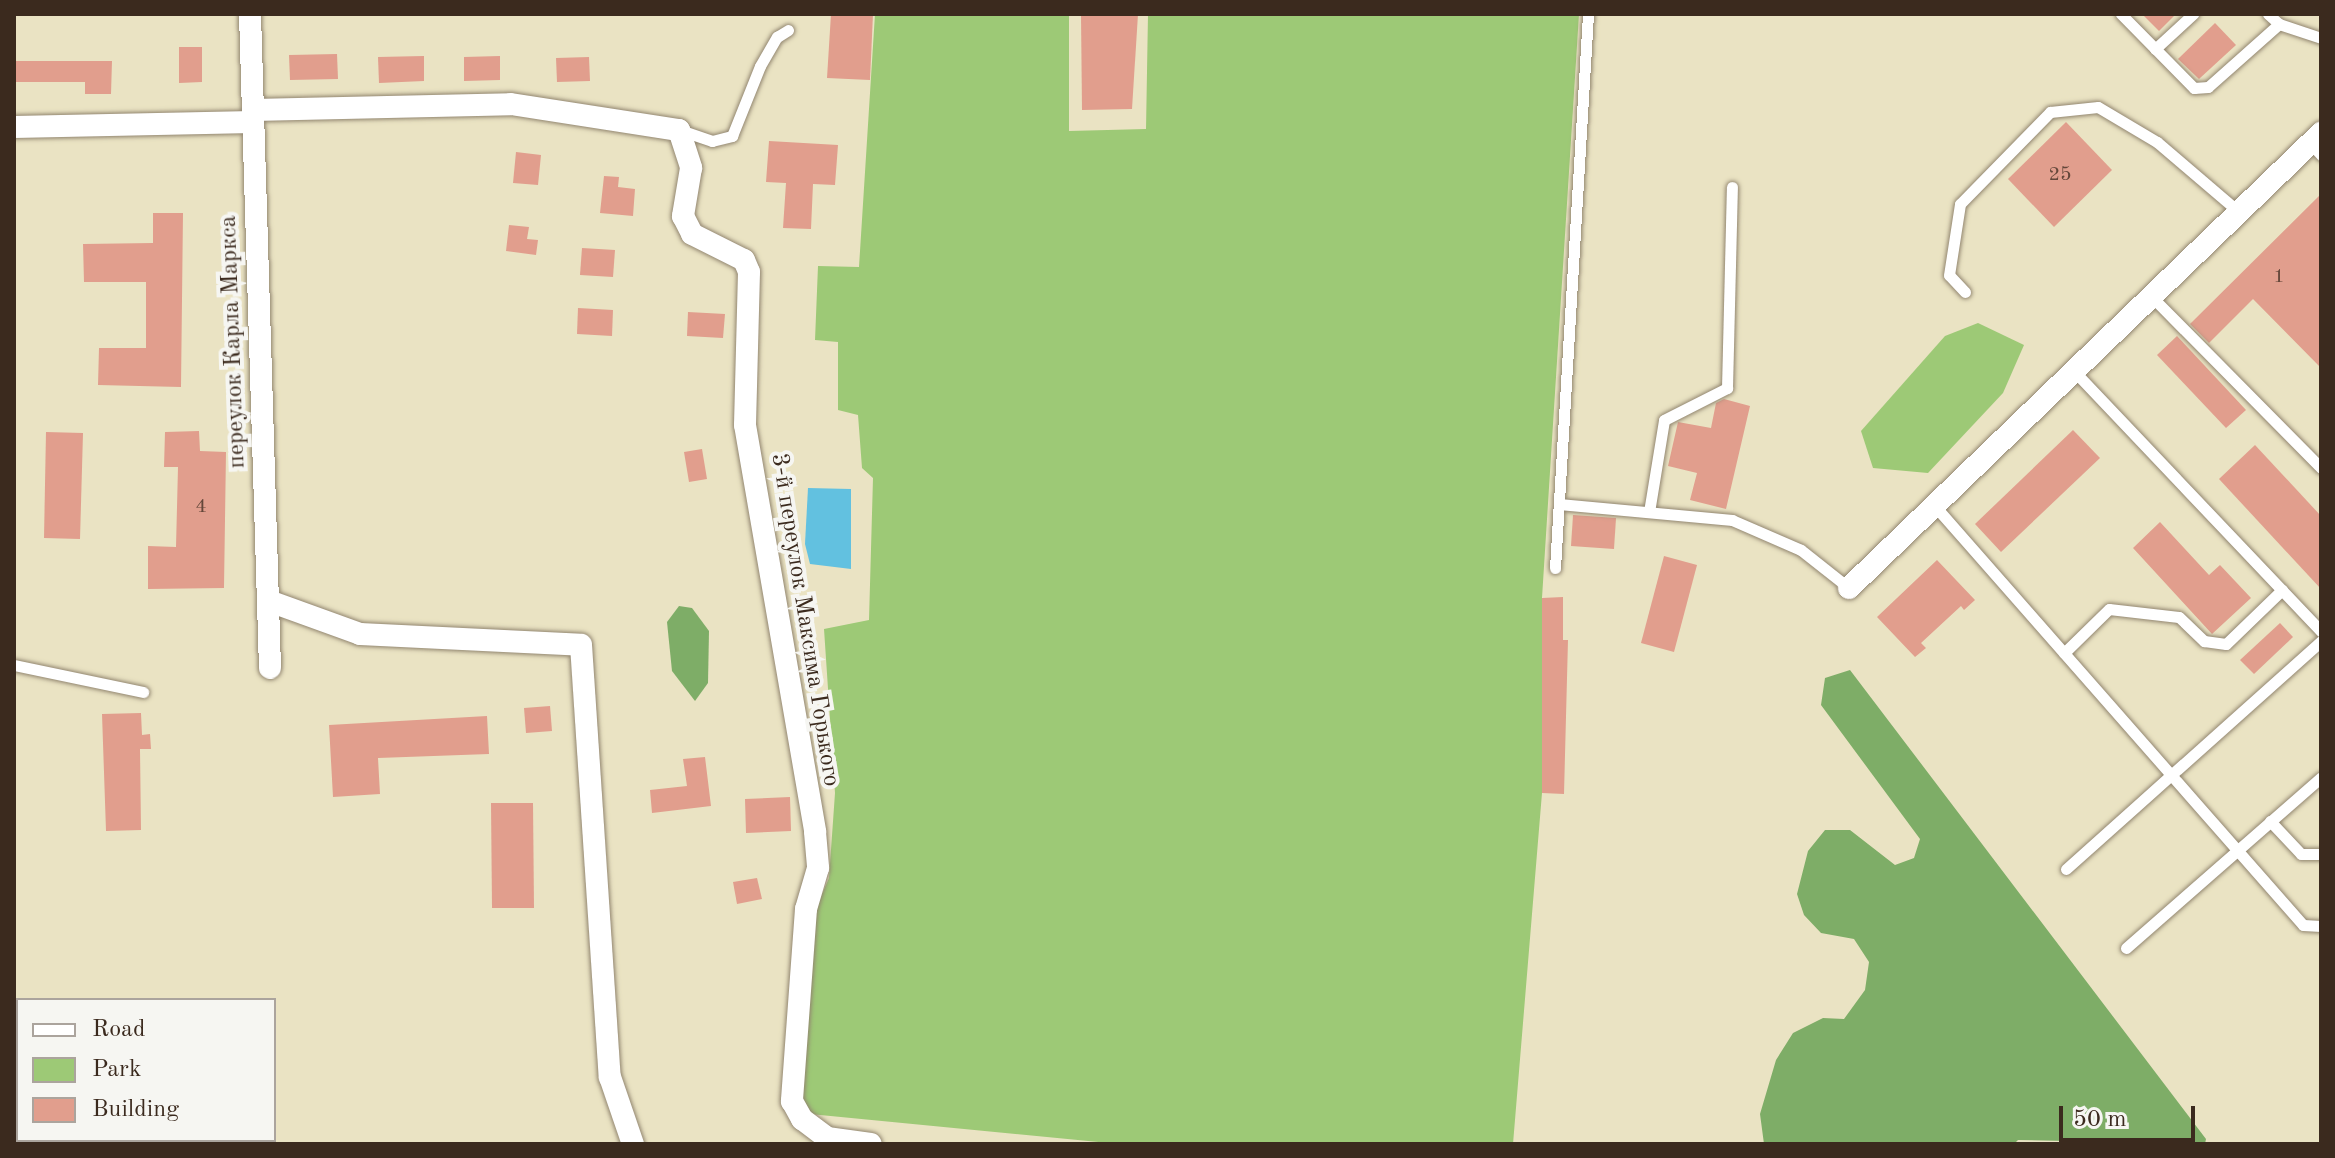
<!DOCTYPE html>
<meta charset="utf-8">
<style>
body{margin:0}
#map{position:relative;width:2335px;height:1158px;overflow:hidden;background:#eae3c3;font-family:"Old Standard TT",serif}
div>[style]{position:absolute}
.green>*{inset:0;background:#9dc976}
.forest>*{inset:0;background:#7ead67}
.water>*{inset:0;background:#62c1e0}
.building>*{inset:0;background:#e19e8d}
.roads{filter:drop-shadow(0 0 2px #928670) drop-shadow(0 0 2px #928670)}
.service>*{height:11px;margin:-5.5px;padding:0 5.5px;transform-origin:5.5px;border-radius:5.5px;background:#fff}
.minor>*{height:22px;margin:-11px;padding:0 11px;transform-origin:11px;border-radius:11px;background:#fff}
span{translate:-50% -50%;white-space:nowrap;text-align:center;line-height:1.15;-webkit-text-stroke:8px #f6f6f2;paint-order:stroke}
.number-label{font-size:20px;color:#64473a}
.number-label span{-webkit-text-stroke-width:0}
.street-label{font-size:24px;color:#3b2a1e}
.frame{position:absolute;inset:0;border:16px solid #3b2a1e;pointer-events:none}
.legend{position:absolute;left:16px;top:998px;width:260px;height:144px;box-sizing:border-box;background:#f6f6f2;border:2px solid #aba49d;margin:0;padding:10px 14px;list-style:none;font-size:24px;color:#3b2a1e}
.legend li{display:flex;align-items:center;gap:16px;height:40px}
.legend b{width:40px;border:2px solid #aba49d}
.scale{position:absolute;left:2059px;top:1106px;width:136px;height:36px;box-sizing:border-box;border:4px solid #3b2a1e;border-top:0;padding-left:10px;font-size:24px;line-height:28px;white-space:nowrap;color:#3b2a1e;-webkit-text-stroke:6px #f6f6f2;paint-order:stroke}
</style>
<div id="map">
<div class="green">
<div style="clip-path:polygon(875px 14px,1069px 14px,1069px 131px,1146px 129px,1148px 14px,1579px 14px,1542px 598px,1542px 793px,1513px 1144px,1119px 1144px,810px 1114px,801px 1096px,811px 920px,829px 878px,835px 793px,824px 629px,869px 620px,873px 478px,862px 468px,858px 415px,838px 410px,838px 342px,815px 340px,818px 266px,859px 267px)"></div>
<div style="clip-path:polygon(1978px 323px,2024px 345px,2003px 393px,1928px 473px,1873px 468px,1861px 431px,1945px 336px)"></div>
</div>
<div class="forest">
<div style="clip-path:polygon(679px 606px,692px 608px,709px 631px,708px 683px,695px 701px,672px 671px,667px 622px)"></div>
<div style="clip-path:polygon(1850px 670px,2206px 1139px,2205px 1144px,2018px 1140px,2014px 1144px,1764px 1144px,1760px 1114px,1776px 1060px,1793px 1033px,1823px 1018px,1844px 1019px,1865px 990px,1869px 962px,1854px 939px,1821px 933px,1804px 915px,1797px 894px,1808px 851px,1825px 830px,1850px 830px,1895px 865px,1914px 858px,1920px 839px,1821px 705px,1825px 678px)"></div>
</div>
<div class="water">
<div style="clip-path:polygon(808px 488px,851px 489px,851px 569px,810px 564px,805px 544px)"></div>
</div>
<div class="building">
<div style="clip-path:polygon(831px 14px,873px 14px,870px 80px,827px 78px)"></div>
<div style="clip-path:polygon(1081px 14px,1138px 14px,1132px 109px,1082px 110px)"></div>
<div style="clip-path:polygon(2142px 14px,2176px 14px,2159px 31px)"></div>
<div style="clip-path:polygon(2215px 23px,2236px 45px,2199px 79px,2178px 59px)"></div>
<div style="clip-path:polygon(179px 47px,202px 47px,202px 82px,179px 83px)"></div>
<div style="clip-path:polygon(337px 54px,338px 79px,290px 80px,289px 55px)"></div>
<div style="clip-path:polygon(424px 56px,424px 81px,379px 83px,378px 57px)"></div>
<div style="clip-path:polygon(500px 56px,500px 80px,464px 81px,464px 57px)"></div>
<div style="clip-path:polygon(589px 57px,590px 81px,557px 82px,556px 58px)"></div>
<div style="clip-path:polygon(14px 61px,112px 61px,111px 94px,85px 94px,85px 82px,14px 82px)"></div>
<div style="clip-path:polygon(2066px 122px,2112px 170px,2054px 227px,2008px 179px)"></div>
<div style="clip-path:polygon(769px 141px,838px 145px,835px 185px,813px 184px,811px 229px,783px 228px,786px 183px,766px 182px)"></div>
<div style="clip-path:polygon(516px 152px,541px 155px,538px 185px,513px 183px)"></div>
<div style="clip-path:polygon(604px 176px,619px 177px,618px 187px,635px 189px,633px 216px,600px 213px)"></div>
<div style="clip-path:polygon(2321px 194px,2321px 368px,2253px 299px,2209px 343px,2190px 324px)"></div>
<div style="clip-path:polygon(153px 213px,183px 213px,181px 387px,98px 385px,99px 348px,146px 348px,146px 282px,84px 282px,83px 244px,153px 243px)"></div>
<div style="clip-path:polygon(509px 225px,529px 227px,527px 239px,538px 240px,536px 255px,506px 251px)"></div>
<div style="clip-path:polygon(582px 248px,615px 250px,613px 277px,580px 275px)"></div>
<div style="clip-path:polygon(578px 308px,613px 310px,612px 336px,577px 334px)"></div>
<div style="clip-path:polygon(688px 312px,725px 314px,723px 338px,687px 336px)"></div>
<div style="clip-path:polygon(2177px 336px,2246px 410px,2226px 428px,2157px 355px)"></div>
<div style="clip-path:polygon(1724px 399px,1750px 406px,1726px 509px,1690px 500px,1697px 473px,1668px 466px,1678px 422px,1711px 428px,1716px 403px)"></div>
<div style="clip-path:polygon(2073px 430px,2100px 458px,2001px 552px,1975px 524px)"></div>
<div style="clip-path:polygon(199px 431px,200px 451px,226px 452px,224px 588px,148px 589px,148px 546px,176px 547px,178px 467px,164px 467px,165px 432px)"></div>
<div style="clip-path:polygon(46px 432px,83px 433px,80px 539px,44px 538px)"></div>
<div style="clip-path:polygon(2255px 445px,2321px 516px,2321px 589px,2219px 479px)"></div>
<div style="clip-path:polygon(702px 449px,707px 479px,689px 482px,684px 452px)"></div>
<div style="clip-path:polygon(1573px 515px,1616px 518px,1614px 549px,1571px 546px)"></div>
<div style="clip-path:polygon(2160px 522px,2209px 575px,2220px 565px,2251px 598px,2212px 634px,2133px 548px)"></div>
<div style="clip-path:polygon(1664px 556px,1697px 565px,1674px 652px,1641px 643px)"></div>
<div style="clip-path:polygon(1937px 560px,1975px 600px,1964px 610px,1961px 606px,1921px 643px,1926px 648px,1915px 657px,1877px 617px)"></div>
<div style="clip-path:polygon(1563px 597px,1563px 640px,1568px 640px,1564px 794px,1542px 793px,1542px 598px)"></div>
<div style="clip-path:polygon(2280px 623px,2293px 637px,2254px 674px,2240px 660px)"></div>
<div style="clip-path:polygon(550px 706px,552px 731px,526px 733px,524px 708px)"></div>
<div style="clip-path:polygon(141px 713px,142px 735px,150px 734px,151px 749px,140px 749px,141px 830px,106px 831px,102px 714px)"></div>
<div style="clip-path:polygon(487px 716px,489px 754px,378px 758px,380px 794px,333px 797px,329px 725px)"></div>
<div style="clip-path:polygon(705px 757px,711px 806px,652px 813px,650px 790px,687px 786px,683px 759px)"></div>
<div style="clip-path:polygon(790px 797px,791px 831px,746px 833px,745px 799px)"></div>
<div style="clip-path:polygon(491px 803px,533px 803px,534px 908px,492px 908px)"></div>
<div style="clip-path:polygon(757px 878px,762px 899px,737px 904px,733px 882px)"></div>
</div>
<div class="roads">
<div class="service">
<div style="left:2121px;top:14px;width:104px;rotate:45.4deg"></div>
<div style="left:2194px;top:88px;width:14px;rotate:-4deg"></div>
<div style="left:2208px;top:87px;width:95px;rotate:-41.6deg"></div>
<div style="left:2268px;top:14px;width:15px;rotate:42deg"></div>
<div style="left:2279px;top:24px;width:44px;rotate:18.4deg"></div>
<div style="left:2155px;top:49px;width:52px;rotate:-42.6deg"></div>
<div style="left:680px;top:130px;width:34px;rotate:19deg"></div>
<div style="left:712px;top:141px;width:21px;rotate:-14deg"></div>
<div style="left:732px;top:136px;width:75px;rotate:-68.2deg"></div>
<div style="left:760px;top:66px;width:34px;rotate:-60deg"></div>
<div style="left:777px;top:37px;width:13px;rotate:-32deg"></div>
<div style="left:2310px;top:143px;width:16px;rotate:47deg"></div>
<div style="left:1965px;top:292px;width:23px;rotate:-133deg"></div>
<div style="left:1949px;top:275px;width:72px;rotate:-81.2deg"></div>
<div style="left:1960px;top:204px;width:129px;rotate:-45.6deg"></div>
<div style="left:2050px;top:112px;width:48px;rotate:-5.9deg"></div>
<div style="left:2098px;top:107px;width:69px;rotate:30.7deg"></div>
<div style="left:2157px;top:142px;width:108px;rotate:40.5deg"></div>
<div style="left:2151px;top:296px;width:242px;rotate:45.3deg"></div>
<div style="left:2074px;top:371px;width:359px;rotate:46.5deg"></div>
<div style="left:1559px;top:504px;width:174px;rotate:5.3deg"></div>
<div style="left:1732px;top:520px;width:75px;rotate:23.5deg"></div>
<div style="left:1801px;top:550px;width:61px;rotate:38.4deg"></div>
<div style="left:1934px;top:505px;width:559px;rotate:48.7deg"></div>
<div style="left:2303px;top:925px;width:18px;rotate:3deg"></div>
<div style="left:1649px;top:512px;width:93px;rotate:-80.7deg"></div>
<div style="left:1664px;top:420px;width:71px;rotate:-26.9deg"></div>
<div style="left:1727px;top:388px;width:201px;rotate:-88.6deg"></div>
<div style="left:1555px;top:568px;width:555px;rotate:-86.59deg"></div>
<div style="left:2064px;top:653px;width:63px;rotate:-44.4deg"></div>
<div style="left:2109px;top:609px;width:70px;rotate:6.5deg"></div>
<div style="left:2179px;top:617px;width:35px;rotate:44deg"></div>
<div style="left:2204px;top:641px;width:22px;rotate:8deg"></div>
<div style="left:2226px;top:644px;width:78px;rotate:-44deg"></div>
<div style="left:14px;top:665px;width:132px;rotate:11.8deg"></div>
<div style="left:2270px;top:821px;width:45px;rotate:46.8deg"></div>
<div style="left:2301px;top:854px;width:20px"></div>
<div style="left:2066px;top:869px;width:342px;rotate:-41.8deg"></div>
<div style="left:2126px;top:948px;width:259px;rotate:-41.2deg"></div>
</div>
<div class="minor">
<div style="left:250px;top:14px;width:654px;rotate:88.25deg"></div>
<div style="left:253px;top:110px;width:258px;rotate:-1.3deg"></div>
<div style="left:511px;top:104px;width:170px;rotate:8.8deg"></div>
<div style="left:679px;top:130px;width:40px;rotate:72deg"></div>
<div style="left:691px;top:168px;width:49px;rotate:99.5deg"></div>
<div style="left:683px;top:216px;width:20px;rotate:63deg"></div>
<div style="left:692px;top:234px;width:58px;rotate:26.6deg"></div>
<div style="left:744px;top:260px;width:13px;rotate:67deg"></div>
<div style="left:749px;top:272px;width:153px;rotate:91.5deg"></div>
<div style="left:745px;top:425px;width:413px;rotate:80.2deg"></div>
<div style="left:815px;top:832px;width:36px;rotate:85deg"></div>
<div style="left:818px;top:868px;width:43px;rotate:106.3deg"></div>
<div style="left:806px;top:909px;width:193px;rotate:94.2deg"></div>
<div style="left:792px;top:1101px;width:21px;rotate:61deg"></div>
<div style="left:802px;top:1119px;width:31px;rotate:37deg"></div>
<div style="left:827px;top:1138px;width:44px;rotate:7.8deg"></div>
<div style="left:14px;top:127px;width:239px;rotate:-1.2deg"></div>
<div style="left:1849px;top:588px;width:656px;rotate:-43.95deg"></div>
<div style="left:269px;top:601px;width:97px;rotate:19.9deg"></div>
<div style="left:360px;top:634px;width:221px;rotate:2.8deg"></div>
<div style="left:581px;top:645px;width:433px;rotate:86.2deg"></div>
<div style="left:610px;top:1077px;width:71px;rotate:71.1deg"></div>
</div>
</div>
<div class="number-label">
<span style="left:2060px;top:175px">25</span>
<span style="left:2279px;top:277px">1</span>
<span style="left:201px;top:507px">4</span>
</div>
<div class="street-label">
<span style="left:234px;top:342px;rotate:-92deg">переулок Карла Маркса</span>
<span style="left:804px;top:620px;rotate:81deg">3-й переулок Максима Горького</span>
</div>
<div class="frame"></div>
<ul class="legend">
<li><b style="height:10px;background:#fff"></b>Road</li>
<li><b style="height:22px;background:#9dc976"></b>Park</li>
<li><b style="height:22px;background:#e19e8d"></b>Building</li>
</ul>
<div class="scale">50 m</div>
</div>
